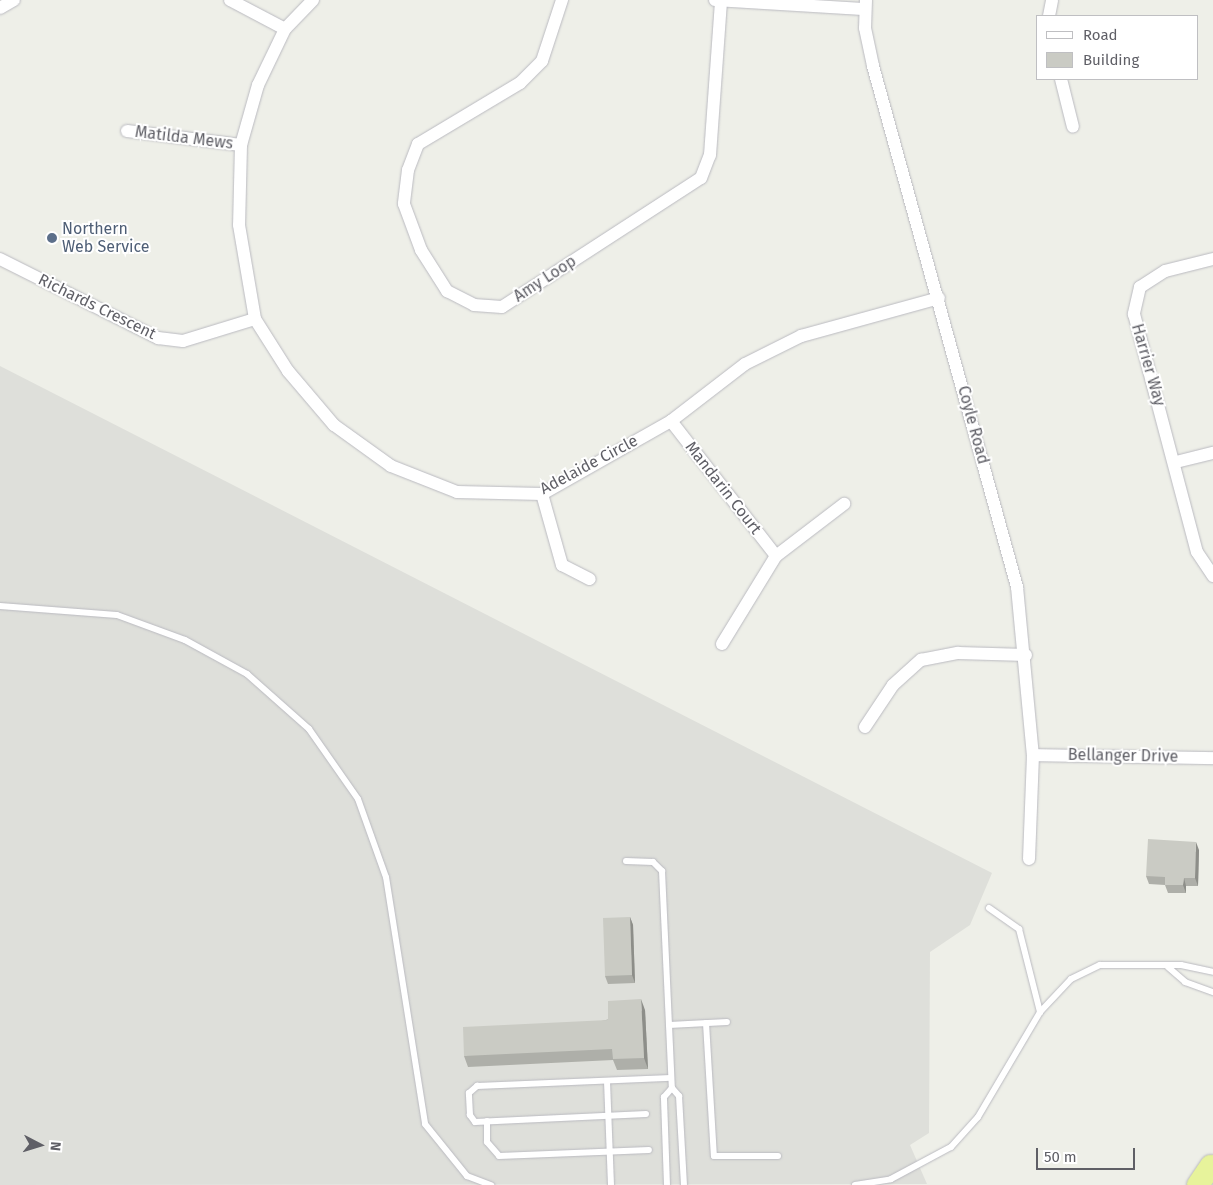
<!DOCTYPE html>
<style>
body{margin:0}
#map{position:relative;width:1213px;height:1185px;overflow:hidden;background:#eeefe8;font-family:"Fira Sans",sans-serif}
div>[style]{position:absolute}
.industrial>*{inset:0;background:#dedfda}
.roads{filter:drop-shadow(0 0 1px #babac0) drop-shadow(0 0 1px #babac0)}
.service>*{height:6px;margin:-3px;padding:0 3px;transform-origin:3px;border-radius:3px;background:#fff}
.minor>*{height:12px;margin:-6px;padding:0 6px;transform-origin:6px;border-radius:6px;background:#fff}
.motorway>*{height:22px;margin:-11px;padding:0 11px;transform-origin:11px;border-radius:11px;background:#e7f39b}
.wall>*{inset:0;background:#aeafa9}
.shaded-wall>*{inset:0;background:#8d8e89}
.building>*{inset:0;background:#cacbc4}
.dots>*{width:14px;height:14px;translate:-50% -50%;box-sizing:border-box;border:2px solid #fff;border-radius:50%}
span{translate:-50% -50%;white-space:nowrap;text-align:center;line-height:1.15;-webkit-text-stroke:4px #fff;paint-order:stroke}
.street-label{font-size:16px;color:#5f5f66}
.service-label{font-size:16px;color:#4e5e75}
.left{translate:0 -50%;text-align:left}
.legend{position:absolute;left:1036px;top:15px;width:162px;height:65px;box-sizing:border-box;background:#fff;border:1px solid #bfbfc2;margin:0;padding:6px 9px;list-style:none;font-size:15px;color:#5f5f66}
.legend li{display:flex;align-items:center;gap:10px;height:25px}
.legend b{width:25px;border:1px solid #bfbfc2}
.north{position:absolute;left:15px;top:1120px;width:50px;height:50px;-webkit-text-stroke:4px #fff;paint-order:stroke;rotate:95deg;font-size:14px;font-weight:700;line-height:20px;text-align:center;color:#5f5f66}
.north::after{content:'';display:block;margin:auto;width:18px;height:22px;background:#5f5f66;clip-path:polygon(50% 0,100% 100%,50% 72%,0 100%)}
.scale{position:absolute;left:1036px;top:1148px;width:99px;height:22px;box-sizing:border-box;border:2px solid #5f5f66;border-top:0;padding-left:6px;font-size:15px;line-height:18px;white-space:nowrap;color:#5f5f66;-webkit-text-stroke:4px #fff;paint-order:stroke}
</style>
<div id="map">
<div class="industrial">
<div style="clip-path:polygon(0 366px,992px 873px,970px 925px,930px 952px,929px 1133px,910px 1145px,927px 1184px,0 1185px)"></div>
</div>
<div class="roads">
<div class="service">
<div style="left:0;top:606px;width:117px;rotate:4.4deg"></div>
<div style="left:117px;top:615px;width:72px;rotate:20.2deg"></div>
<div style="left:185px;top:640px;width:71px;rotate:28.7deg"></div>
<div style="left:247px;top:674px;width:83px;rotate:41.6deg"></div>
<div style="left:309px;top:729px;width:85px;rotate:55deg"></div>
<div style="left:358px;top:799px;width:83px;rotate:70.3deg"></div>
<div style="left:386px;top:877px;width:250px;rotate:81deg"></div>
<div style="left:425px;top:1124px;width:67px;rotate:51.1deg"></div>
<div style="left:467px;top:1176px;width:26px;rotate:21deg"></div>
<div style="left:626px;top:861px;width:27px;rotate:2deg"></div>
<div style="left:653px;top:862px;width:13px;rotate:45deg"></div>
<div style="left:662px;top:871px;width:217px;rotate:87.4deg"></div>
<div style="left:989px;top:908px;width:37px;rotate:35deg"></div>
<div style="left:1019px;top:929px;width:86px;rotate:75.8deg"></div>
<div style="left:1168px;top:967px;width:23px;rotate:41deg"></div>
<div style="left:1185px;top:982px;width:30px;rotate:20deg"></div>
<div style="left:706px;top:1023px;width:133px;rotate:86.6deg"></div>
<div style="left:714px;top:1156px;width:64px"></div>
<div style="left:669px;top:1025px;width:58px;rotate:-3deg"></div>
<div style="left:607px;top:1081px;width:104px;rotate:87.8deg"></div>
<div style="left:646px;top:1114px;width:171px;rotate:177.3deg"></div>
<div style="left:475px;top:1122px;width:9px;rotate:-126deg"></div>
<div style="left:470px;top:1115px;width:22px;rotate:-93deg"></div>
<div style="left:469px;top:1093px;width:11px;rotate:-41deg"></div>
<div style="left:477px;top:1086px;width:194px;rotate:-2.4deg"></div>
<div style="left:487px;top:1121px;width:21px;rotate:90deg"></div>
<div style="left:487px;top:1142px;width:18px;rotate:49deg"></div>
<div style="left:499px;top:1156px;width:150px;rotate:-2.3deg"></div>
<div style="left:667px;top:1185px;width:88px;rotate:-92deg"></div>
<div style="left:664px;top:1097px;width:12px;rotate:-48deg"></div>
<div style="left:672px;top:1088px;width:11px;rotate:49deg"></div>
<div style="left:679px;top:1096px;width:89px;rotate:86.8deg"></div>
<div style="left:855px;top:1185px;width:36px;rotate:-9deg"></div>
<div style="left:891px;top:1179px;width:68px;rotate:-28.1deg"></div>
<div style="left:951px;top:1147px;width:40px;rotate:-48deg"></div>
<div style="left:978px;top:1117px;width:122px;rotate:-59.4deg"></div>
<div style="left:1040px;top:1012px;width:45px;rotate:-46.8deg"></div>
<div style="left:1071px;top:979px;width:32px;rotate:-26deg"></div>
<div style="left:1100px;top:965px;width:81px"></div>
<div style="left:1181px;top:965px;width:33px;rotate:12deg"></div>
</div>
<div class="minor">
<div style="left:230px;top:0;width:62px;rotate:27.8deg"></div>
<div style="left:313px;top:0;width:40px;rotate:134deg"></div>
<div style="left:285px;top:29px;width:62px;rotate:115.7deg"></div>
<div style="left:258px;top:85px;width:62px;rotate:105.8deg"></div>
<div style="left:241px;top:145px;width:80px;rotate:91.4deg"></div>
<div style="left:239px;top:225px;width:95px;rotate:80.3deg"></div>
<div style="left:255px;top:319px;width:62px;rotate:57.6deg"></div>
<div style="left:288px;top:371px;width:71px;rotate:49.6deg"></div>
<div style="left:334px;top:425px;width:70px;rotate:35.7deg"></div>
<div style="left:391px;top:466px;width:71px;rotate:21.5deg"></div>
<div style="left:457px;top:492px;width:85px;rotate:1.3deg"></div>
<div style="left:542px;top:494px;width:148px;rotate:-29.5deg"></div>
<div style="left:671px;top:421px;width:93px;rotate:-37.6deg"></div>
<div style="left:745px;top:364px;width:63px;rotate:-26.6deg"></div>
<div style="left:801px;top:336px;width:143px;rotate:-15.4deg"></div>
<div style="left:562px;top:0;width:64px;rotate:108.2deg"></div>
<div style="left:542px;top:61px;width:31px;rotate:135deg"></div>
<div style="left:520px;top:83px;width:119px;rotate:149.1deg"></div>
<div style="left:418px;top:144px;width:28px;rotate:111deg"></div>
<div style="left:408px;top:170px;width:34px;rotate:97deg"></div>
<div style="left:404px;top:204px;width:49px;rotate:69.7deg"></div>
<div style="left:421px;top:250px;width:49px;rotate:57.6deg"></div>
<div style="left:447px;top:291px;width:30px;rotate:27deg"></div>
<div style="left:474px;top:305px;width:28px;rotate:4deg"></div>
<div style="left:502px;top:307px;width:237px;rotate:-33deg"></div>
<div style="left:701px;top:178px;width:25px;rotate:-69deg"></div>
<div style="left:710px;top:155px;width:153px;rotate:-85.9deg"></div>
<div style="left:715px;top:0;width:148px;rotate:3.5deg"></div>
<div style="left:866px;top:0;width:28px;rotate:92deg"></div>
<div style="left:865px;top:28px;width:39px;rotate:78deg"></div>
<div style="left:873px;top:66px;width:541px;rotate:74.55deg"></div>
<div style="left:1017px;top:587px;width:169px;rotate:84.6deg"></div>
<div style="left:1033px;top:755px;width:104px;rotate:92.2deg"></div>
<div style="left:0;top:8px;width:16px;rotate:-30deg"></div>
<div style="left:1049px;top:16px;width:16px;rotate:-79deg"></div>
<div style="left:1061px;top:79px;width:49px;rotate:76deg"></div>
<div style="left:127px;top:131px;width:115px;rotate:7deg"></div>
<div style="left:0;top:259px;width:177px;rotate:26.6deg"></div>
<div style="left:158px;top:338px;width:25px;rotate:7deg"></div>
<div style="left:183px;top:341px;width:75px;rotate:-17deg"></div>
<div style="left:1213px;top:259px;width:49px;rotate:166deg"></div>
<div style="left:1165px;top:271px;width:30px;rotate:147deg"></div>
<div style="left:1140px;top:287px;width:28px;rotate:103deg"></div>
<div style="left:1134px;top:314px;width:246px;rotate:75.2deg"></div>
<div style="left:1197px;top:552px;width:29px;rotate:56deg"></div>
<div style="left:671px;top:421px;width:171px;rotate:52.1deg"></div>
<div style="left:1176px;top:462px;width:38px;rotate:-14deg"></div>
<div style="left:542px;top:494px;width:74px;rotate:74.3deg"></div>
<div style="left:562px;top:565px;width:31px;rotate:27deg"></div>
<div style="left:722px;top:644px;width:103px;rotate:-58.5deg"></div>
<div style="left:776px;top:556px;width:86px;rotate:-37.4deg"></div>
<div style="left:865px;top:727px;width:50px;rotate:-56.3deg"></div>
<div style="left:893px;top:685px;width:38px;rotate:-42deg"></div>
<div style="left:921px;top:660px;width:38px;rotate:-11deg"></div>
<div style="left:958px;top:653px;width:68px;rotate:1.7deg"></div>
<div style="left:1033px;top:755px;width:180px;rotate:1deg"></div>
</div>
<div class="motorway">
<div style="left:1198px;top:1185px;width:23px;rotate:-56deg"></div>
</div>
</div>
<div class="wall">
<div style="clip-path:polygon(1199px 850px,1198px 886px,1186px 886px,1186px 893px,1168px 893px,1165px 885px,1149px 884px,1146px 876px)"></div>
<div style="clip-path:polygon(630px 917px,633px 925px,635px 983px,608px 984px,605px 976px)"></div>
<div style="clip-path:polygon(645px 1010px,648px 1069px,617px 1070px,613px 1060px,468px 1067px,464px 1056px)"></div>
</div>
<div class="shaded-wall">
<div style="clip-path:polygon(1196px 842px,1199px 850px,1198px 886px,1195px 878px)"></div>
<div style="clip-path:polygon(1184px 878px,1186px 886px,1186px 893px,1183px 885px)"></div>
<div style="clip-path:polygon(630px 917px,633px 925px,635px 983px,632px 975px)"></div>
<div style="clip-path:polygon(641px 999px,645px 1010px,648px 1069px,644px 1058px)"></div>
</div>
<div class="building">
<div style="clip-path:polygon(1148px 839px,1196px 842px,1195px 878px,1184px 878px,1183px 885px,1165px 885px,1165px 877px,1146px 876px)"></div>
<div style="clip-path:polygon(630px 917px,632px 975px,605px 976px,603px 918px)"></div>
<div style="clip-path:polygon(641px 999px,644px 1058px,613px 1059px,612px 1049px,464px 1056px,463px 1027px,608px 1020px,608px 1001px)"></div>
</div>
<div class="dots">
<div style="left:52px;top:238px;background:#5c6f8a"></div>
</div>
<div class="street-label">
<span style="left:184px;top:138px;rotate:7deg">Matilda Mews</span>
<span style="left:545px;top:279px;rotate:-33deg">Amy Loop</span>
<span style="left:97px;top:307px;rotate:26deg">Richards Crescent</span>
<span style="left:1148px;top:365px;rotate:74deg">Harrier Way</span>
<span style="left:973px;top:425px;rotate:75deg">Coyle Road</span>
<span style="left:589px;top:465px;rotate:-28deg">Adelaide Circle</span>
<span style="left:723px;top:488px;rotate:52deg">Mandarin Court</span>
<span style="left:1123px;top:756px;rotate:1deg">Bellanger Drive</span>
</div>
<div class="service-label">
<span class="left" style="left:62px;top:238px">Northern<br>Web Service</span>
</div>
<ul class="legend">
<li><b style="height:6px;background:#fff"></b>Road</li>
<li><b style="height:14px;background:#cacbc4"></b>Building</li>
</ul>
<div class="north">N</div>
<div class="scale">50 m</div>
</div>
